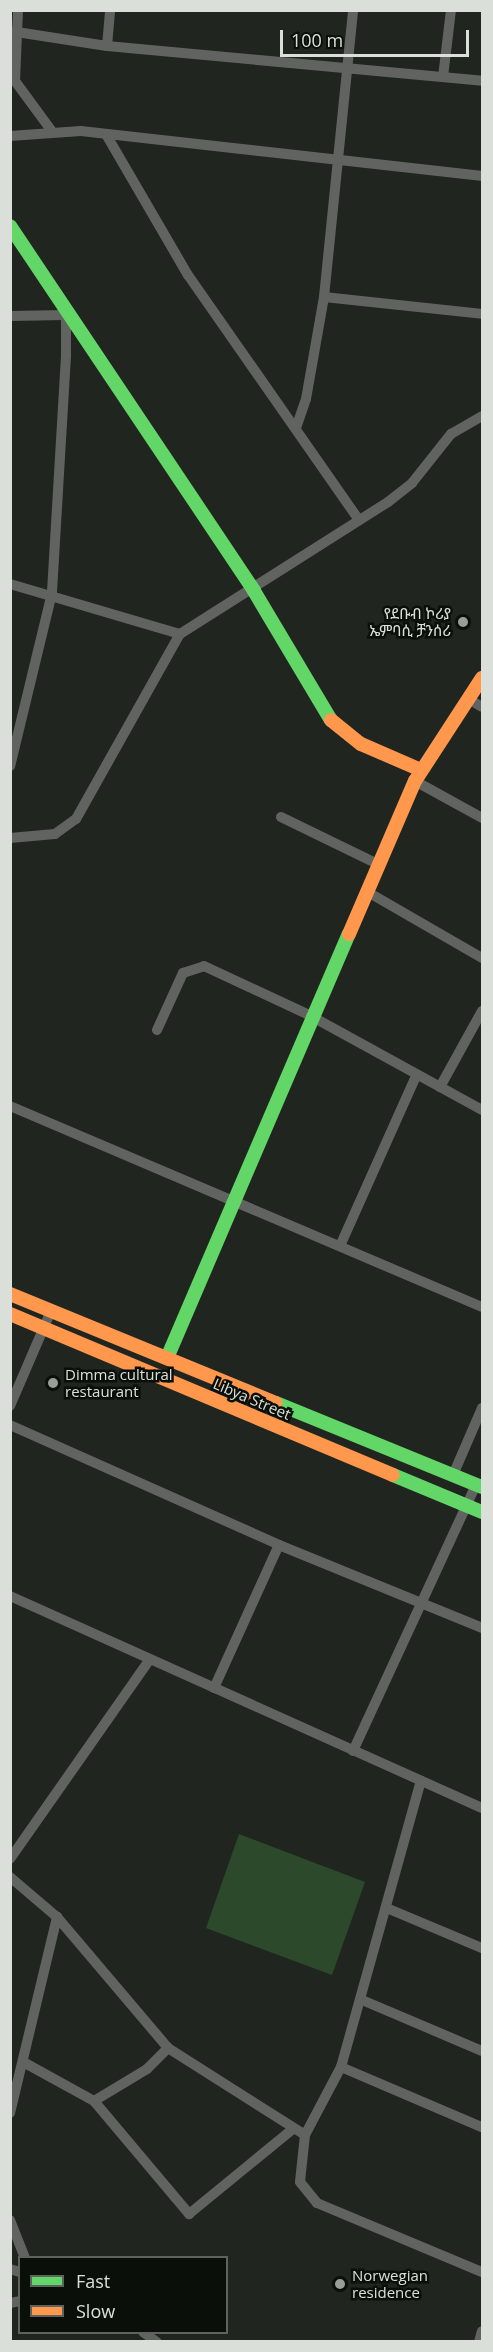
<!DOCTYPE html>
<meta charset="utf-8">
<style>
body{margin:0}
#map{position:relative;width:493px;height:2352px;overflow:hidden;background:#20251f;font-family:"Open Sans","Noto Sans Ethiopic",sans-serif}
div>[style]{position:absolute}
.green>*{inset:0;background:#2c4a2b}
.street>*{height:10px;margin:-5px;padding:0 5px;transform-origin:5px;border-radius:5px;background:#616361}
.fast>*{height:14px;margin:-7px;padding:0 7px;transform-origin:7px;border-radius:7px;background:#63d668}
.slow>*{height:14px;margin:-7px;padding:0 7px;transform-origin:7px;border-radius:7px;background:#ff974d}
.dots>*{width:16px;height:16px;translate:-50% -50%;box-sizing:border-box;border:3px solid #0b0f0a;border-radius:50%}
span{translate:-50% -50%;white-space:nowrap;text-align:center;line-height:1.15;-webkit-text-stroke:5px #0b0f0a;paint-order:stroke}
.poi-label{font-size:15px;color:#dae0d9}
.right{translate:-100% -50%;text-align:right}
.left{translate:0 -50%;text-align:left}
.street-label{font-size:15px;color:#dae0d9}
.frame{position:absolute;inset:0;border:12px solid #dae0d9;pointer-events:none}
.legend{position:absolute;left:18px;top:2256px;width:210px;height:78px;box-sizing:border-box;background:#0b0f0a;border:2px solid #5e635d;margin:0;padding:8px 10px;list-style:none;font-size:18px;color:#dae0d9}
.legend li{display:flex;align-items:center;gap:12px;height:30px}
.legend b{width:30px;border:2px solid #5e635d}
.scale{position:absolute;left:280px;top:30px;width:189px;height:27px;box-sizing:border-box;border:3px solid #dae0d9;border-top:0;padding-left:8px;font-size:18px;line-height:21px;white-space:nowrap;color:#dae0d9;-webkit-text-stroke:4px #0b0f0a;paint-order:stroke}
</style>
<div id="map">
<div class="green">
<div style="clip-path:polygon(239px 1834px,365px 1882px,332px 1975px,206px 1928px)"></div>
</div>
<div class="street">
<div style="left:18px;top:10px;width:71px;rotate:92.4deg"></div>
<div style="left:15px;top:81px;width:61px;rotate:53.7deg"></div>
<div style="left:10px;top:31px;width:98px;rotate:8.8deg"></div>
<div style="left:107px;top:46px;width:377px;rotate:5.3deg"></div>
<div style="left:107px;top:46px;width:36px;rotate:-85deg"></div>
<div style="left:443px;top:77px;width:67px;rotate:-83.2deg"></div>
<div style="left:10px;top:136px;width:71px;rotate:-4deg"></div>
<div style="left:81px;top:131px;width:404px;rotate:6.4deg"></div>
<div style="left:107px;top:136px;width:161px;rotate:59.8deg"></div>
<div style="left:188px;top:275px;width:299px;rotate:55.1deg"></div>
<div style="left:324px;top:297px;width:159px;rotate:6.1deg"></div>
<div style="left:10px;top:316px;width:56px;rotate:-1deg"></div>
<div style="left:66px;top:315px;width:41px;rotate:90deg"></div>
<div style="left:66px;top:356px;width:237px;rotate:93.4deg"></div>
<div style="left:52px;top:593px;width:178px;rotate:103.6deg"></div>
<div style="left:296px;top:428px;width:31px;rotate:-71deg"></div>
<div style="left:306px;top:399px;width:104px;rotate:-80deg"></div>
<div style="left:324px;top:297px;width:288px;rotate:-84.2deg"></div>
<div style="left:10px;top:584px;width:177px;rotate:16.4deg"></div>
<div style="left:467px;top:698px;width:17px;rotate:31deg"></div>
<div style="left:415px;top:781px;width:77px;rotate:28.9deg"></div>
<div style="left:281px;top:817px;width:108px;rotate:25.9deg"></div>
<div style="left:10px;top:838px;width:45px;rotate:-5.1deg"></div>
<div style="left:55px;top:834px;width:26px;rotate:-36deg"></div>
<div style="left:76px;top:819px;width:212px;rotate:-60.7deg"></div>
<div style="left:180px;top:634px;width:246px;rotate:-32.4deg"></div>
<div style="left:388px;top:502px;width:31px;rotate:-38deg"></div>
<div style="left:412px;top:483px;width:63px;rotate:-51.5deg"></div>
<div style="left:451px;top:434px;width:36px;rotate:-30deg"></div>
<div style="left:366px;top:891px;width:134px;rotate:30deg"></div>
<div style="left:157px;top:1030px;width:63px;rotate:-65.5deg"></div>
<div style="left:183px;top:973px;width:22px;rotate:-18deg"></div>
<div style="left:204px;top:966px;width:118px;rotate:25deg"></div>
<div style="left:311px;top:1016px;width:195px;rotate:28.8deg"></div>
<div style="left:440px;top:1087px;width:87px;rotate:-61.1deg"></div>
<div style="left:10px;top:1106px;width:513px;rotate:23.07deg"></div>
<div style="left:340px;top:1246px;width:188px;rotate:-65.9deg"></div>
<div style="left:10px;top:1406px;width:103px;rotate:-66.7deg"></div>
<div style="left:10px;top:1425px;width:295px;rotate:24deg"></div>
<div style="left:279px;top:1545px;width:219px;rotate:22.2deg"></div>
<div style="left:453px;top:1475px;width:73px;rotate:-66.6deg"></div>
<div style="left:10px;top:1596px;width:517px;rotate:24.19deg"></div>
<div style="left:214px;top:1688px;width:157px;rotate:-65.6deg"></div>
<div style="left:353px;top:1751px;width:293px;rotate:-65.2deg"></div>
<div style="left:10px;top:1859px;width:244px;rotate:-55deg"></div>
<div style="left:10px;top:1877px;width:62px;rotate:40.4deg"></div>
<div style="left:57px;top:1917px;width:172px;rotate:49.7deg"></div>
<div style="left:168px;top:2048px;width:162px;rotate:32.4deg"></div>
<div style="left:305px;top:2135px;width:47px;rotate:96.1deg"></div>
<div style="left:300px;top:2182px;width:27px;rotate:51deg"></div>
<div style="left:317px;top:2203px;width:179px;rotate:22.7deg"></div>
<div style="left:389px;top:1909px;width:101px;rotate:22.8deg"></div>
<div style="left:362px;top:2000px;width:130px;rotate:23deg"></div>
<div style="left:25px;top:2063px;width:79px;rotate:28.8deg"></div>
<div style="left:94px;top:2101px;width:148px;rotate:49.9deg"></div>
<div style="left:189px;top:2214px;width:134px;rotate:-39.3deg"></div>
<div style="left:341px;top:2067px;width:153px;rotate:23.1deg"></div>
<div style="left:94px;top:2101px;width:62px;rotate:-31.1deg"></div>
<div style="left:147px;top:2069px;width:30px;rotate:-45deg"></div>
<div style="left:10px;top:2113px;width:202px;rotate:-76.5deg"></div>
<div style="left:305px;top:2135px;width:77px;rotate:-62.1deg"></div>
<div style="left:341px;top:2067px;width:297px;rotate:-74.4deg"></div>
<div style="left:10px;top:2220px;width:41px;rotate:68.5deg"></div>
<div style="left:10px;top:2269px;width:10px;rotate:17deg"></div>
<div style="left:10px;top:2303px;width:10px;rotate:-11deg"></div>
<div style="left:143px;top:2332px;width:17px;rotate:36deg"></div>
<div style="left:479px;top:2342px;width:11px;rotate:-75deg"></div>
</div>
<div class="fast">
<div style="left:10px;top:226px;width:439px;rotate:56.2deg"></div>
<div style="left:254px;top:591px;width:150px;rotate:59.2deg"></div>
<div style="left:167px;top:1358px;width:461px;rotate:-66.8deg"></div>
<div style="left:276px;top:1403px;width:222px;rotate:22.2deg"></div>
<div style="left:393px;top:1475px;width:96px;rotate:22.6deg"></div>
</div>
<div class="slow">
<div style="left:331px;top:720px;width:38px;rotate:39deg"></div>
<div style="left:361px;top:744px;width:65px;rotate:23.4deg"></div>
<div style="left:349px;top:934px;width:167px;rotate:-66.7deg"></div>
<div style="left:415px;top:781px;width:123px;rotate:-57deg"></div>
<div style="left:10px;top:1294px;width:287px;rotate:22.3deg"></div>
<div style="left:10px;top:1314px;width:415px;rotate:22.8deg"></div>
</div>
<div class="dots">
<div style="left:463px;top:622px;background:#999f98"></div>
<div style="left:53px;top:1383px;background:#999f98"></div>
<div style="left:340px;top:2284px;background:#999f98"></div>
</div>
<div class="poi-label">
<span class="right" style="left:451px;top:622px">የደቡብ ኮሪያ<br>ኤምባሲ ቻንሰሪ</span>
<span class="left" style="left:65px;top:1383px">Dimma cultural<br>restaurant</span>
<span class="left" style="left:352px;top:2284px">Norwegian<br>residence</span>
</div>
<div class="street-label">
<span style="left:252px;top:1399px;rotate:23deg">Libya Street</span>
</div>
<div class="frame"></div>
<ul class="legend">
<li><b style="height:8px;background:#63d668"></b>Fast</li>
<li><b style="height:8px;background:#ff974d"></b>Slow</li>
</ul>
<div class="scale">100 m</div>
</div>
